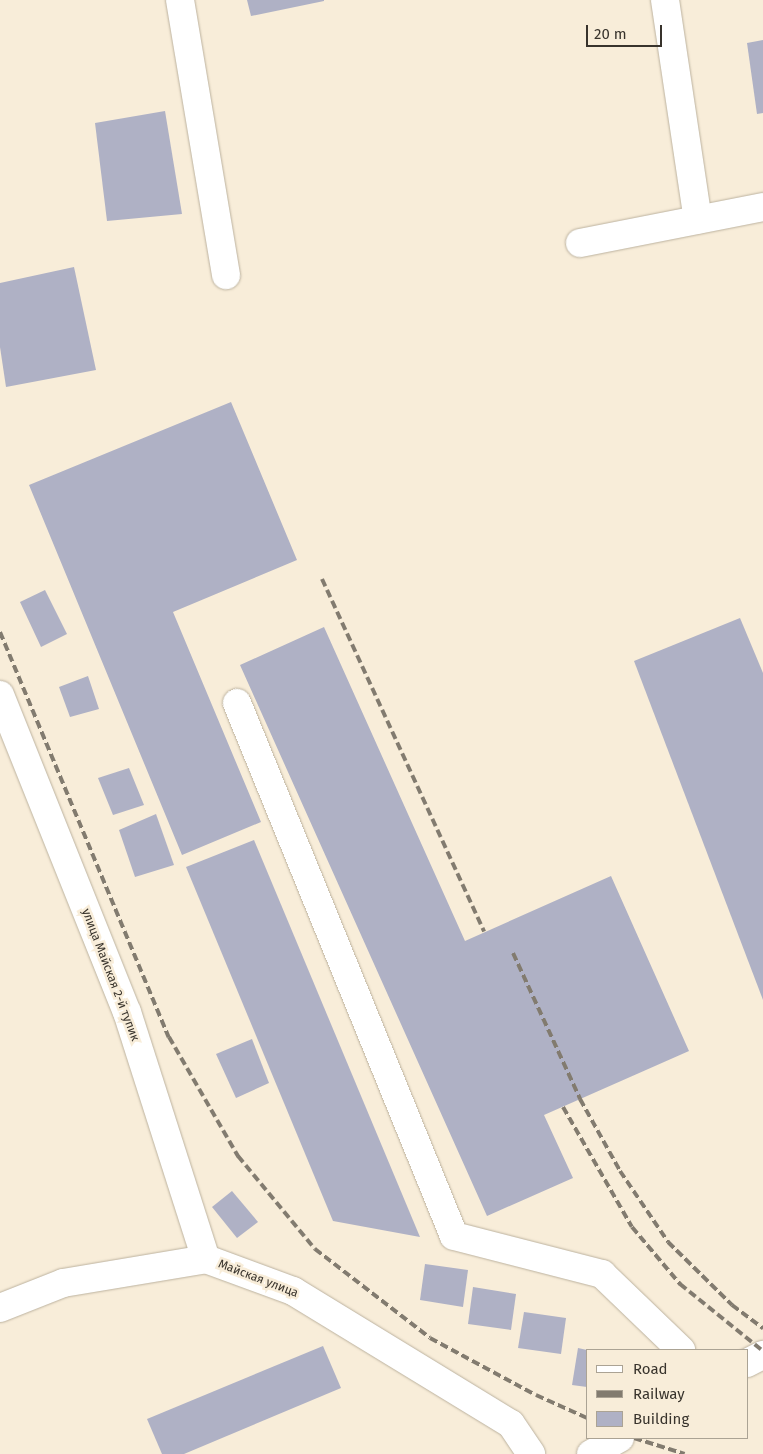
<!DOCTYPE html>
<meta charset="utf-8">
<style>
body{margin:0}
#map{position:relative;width:763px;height:1454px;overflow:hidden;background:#f8edd9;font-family:"Fira Sans",sans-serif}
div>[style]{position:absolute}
.building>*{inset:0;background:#afb1c5}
.roads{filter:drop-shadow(0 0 1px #bcb29f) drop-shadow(0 0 1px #bcb29f)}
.minor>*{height:28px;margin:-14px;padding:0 14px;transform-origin:14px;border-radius:14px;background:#fff}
.rail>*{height:4px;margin-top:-2px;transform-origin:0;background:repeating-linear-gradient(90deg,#827b6f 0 8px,transparent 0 12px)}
span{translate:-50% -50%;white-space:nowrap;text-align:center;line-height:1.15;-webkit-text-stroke:5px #f8edd9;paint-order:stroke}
.street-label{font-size:12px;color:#38332c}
.legend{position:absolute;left:586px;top:1349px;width:162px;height:90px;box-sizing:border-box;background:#f8edd9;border:1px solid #aba394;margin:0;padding:6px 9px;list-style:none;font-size:15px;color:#38332c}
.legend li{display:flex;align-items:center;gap:10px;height:25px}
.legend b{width:25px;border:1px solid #aba394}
.scale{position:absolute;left:586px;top:25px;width:76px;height:22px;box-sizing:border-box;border:2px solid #38332c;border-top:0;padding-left:6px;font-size:15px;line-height:18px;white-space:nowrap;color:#38332c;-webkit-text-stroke:4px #f8edd9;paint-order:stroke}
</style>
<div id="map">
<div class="building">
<div style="clip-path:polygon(247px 0,324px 0,324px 1px,251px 16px)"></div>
<div style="clip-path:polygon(763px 40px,763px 113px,757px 114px,747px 43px)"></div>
<div style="clip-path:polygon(165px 111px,182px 214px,107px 221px,95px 123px)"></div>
<div style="clip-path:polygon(74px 267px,96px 370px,6px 387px,0 347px,0 283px)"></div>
<div style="clip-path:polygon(231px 402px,297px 560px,173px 612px,261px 822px,182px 855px,29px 485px)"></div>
<div style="clip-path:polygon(45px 590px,67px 634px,41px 647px,20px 602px)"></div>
<div style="clip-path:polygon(740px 618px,763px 673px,763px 1000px,634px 661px)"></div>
<div style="clip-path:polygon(324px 627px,465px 941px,611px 876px,689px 1051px,544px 1115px,573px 1178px,487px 1216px,240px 665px)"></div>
<div style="clip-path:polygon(88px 676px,99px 709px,70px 717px,59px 687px)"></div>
<div style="clip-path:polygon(129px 768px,144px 805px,113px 815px,98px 778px)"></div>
<div style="clip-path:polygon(156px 814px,174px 865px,135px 877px,119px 830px)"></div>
<div style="clip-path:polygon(254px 840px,420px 1237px,333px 1221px,186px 867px)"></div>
<div style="clip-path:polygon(252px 1039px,269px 1083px,236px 1098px,216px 1054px)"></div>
<div style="clip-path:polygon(232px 1191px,258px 1222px,237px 1238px,212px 1207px)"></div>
<div style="clip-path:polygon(425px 1264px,468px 1270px,463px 1307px,420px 1300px)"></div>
<div style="clip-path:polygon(473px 1287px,516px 1294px,511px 1330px,468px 1324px)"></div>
<div style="clip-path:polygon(524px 1312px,566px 1318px,561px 1354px,518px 1348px)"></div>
<div style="clip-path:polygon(323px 1346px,341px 1388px,184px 1454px,162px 1454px,147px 1419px)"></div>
<div style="clip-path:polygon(578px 1348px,587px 1350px,587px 1387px,572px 1385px)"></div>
</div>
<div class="roads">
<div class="minor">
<div style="left:180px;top:0;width:279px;rotate:80.5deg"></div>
<div style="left:665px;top:0;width:222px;rotate:81.5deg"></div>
<div style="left:580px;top:243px;width:187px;rotate:-11.1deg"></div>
<div style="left:0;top:695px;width:341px;rotate:68.2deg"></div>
<div style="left:127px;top:1012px;width:259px;rotate:72.3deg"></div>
<div style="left:237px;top:703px;width:575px;rotate:67.85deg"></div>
<div style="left:454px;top:1236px;width:153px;rotate:14.4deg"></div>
<div style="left:602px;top:1274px;width:110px;rotate:43.9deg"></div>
<div style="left:0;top:1308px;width:68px;rotate:-21.6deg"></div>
<div style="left:63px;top:1283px;width:145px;rotate:-9.5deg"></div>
<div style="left:206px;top:1259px;width:93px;rotate:20.2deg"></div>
<div style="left:293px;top:1291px;width:255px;rotate:31.4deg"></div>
<div style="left:511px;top:1424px;width:36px;rotate:56deg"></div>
<div style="left:747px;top:1363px;width:18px;rotate:-27deg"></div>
<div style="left:591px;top:1454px;width:33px;rotate:-29deg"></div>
</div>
</div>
<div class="rail">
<div style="left:322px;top:579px;width:388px;rotate:65.3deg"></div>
<div style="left:0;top:632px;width:439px;rotate:67.4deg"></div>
<div style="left:169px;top:1037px;width:138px;rotate:59.9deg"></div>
<div style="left:238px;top:1156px;width:121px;rotate:50.4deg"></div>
<div style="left:315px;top:1249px;width:145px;rotate:37.7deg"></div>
<div style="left:430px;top:1338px;width:120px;rotate:28.3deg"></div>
<div style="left:536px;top:1395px;width:56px;rotate:24.3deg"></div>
<div style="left:513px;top:953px;width:161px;rotate:65.3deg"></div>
<div style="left:580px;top:1099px;width:82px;rotate:60.9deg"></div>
<div style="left:620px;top:1171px;width:86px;rotate:55.9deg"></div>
<div style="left:668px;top:1242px;width:90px;rotate:44.5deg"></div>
<div style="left:732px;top:1305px;width:39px;rotate:37deg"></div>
<div style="left:563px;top:1107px;width:138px;rotate:60.1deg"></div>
<div style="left:632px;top:1227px;width:75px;rotate:49.9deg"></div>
<div style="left:680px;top:1284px;width:107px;rotate:38.9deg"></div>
<div style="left:634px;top:1438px;width:53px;rotate:17.4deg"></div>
</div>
<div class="street-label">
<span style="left:110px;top:975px;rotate:69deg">улица Майская 2-й тупик</span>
<span style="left:258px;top:1279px;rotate:21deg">Майская улица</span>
</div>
<ul class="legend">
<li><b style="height:6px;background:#fff"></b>Road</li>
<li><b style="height:6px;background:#827b6f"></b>Railway</li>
<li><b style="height:14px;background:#afb1c5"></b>Building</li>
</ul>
<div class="scale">20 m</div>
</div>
